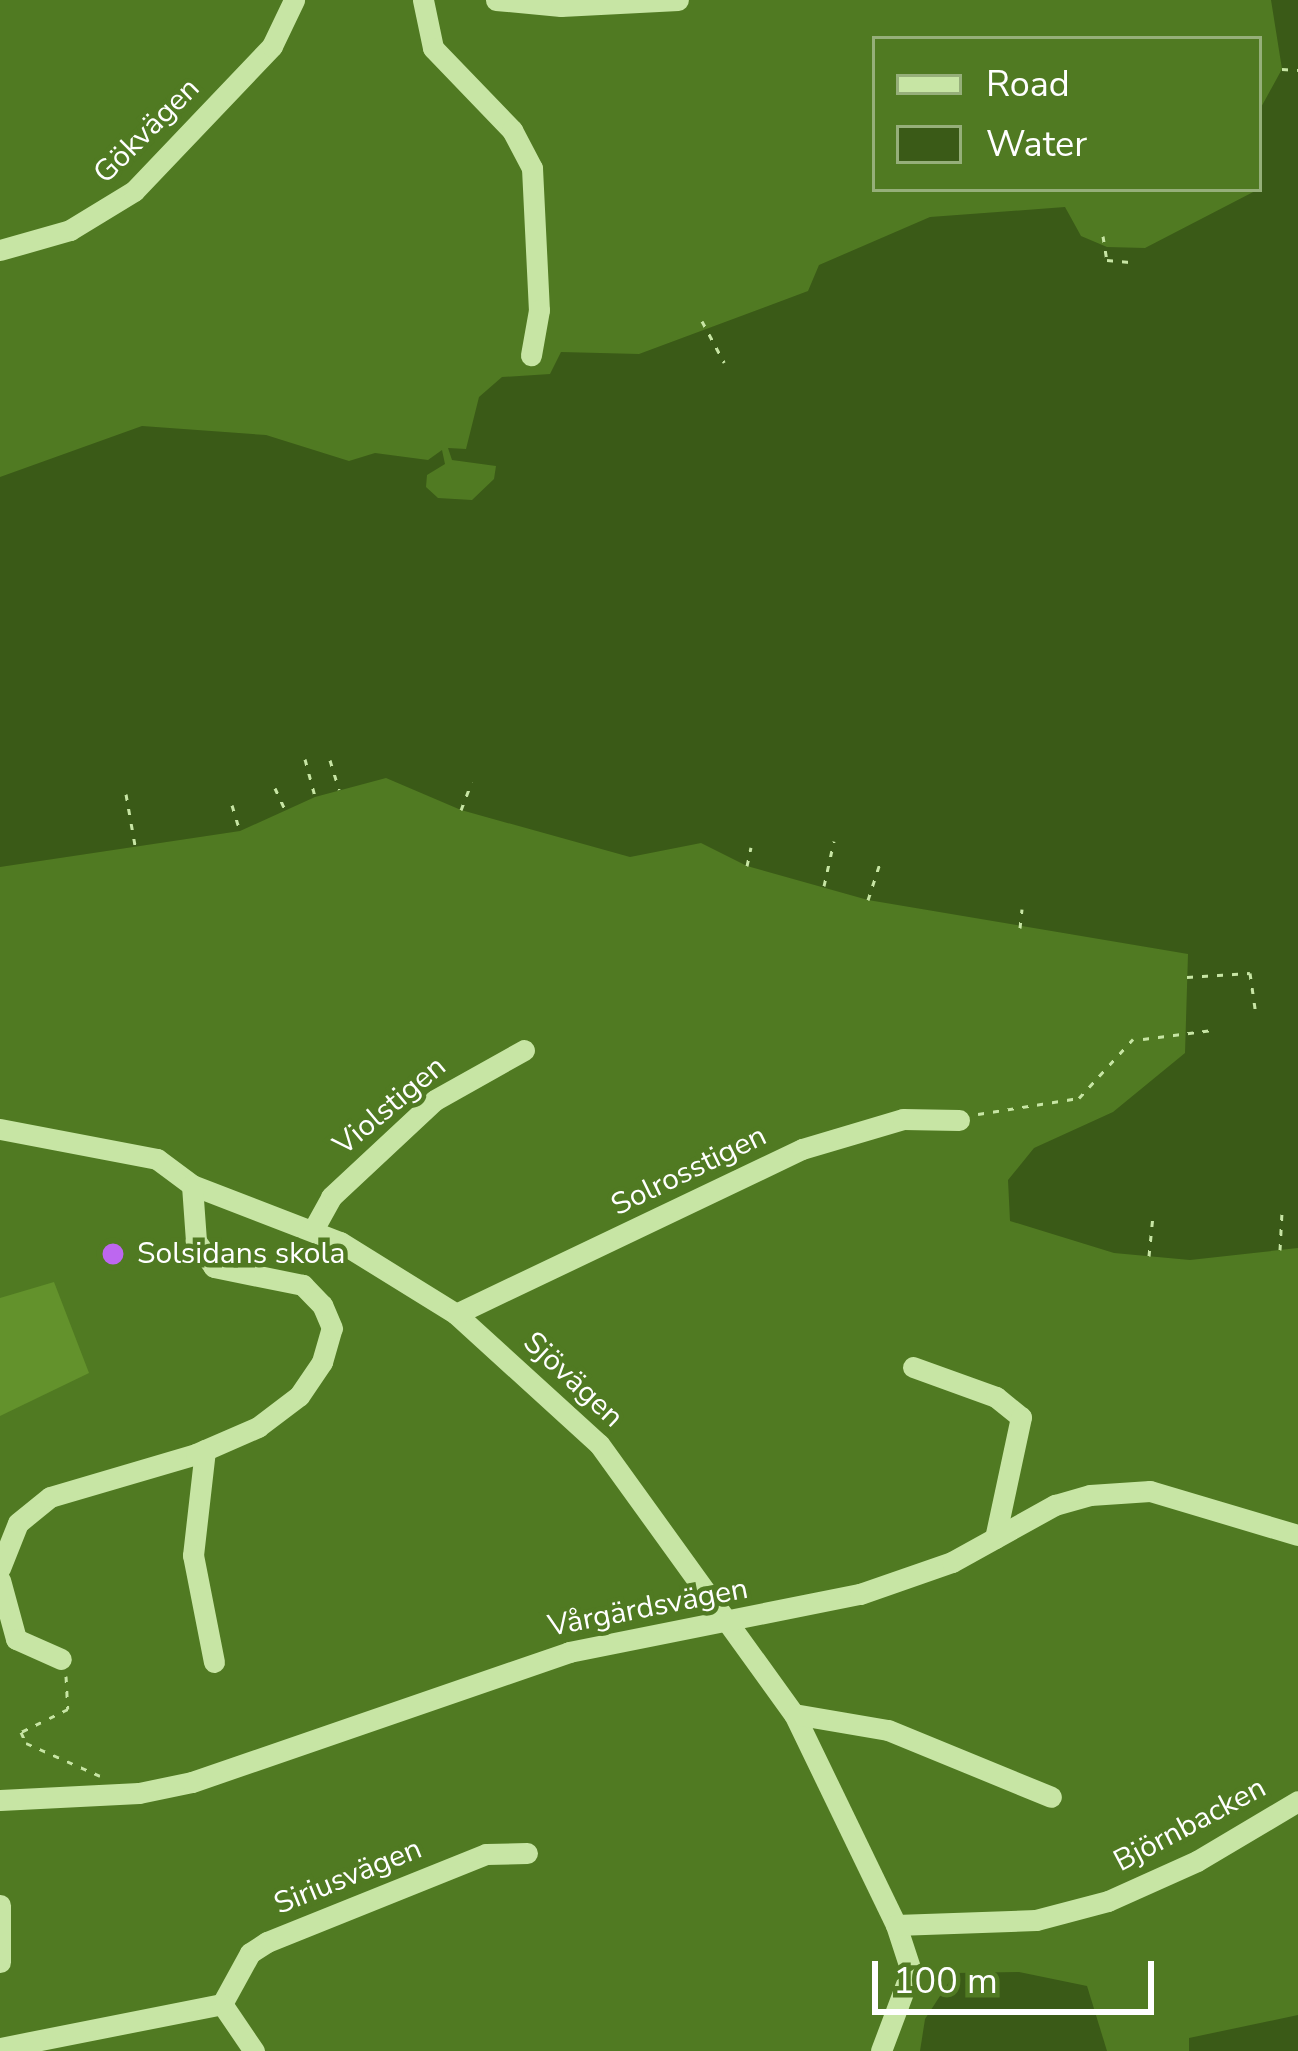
<!DOCTYPE html>
<meta charset="utf-8">
<style>
body{margin:0}
#map{position:relative;width:1298px;height:2051px;overflow:hidden;background:#507a22;font-family:"Nunito Sans",sans-serif}
div>[style]{position:absolute}
.green>*{inset:0;background:#63922c}
.water>*{inset:0;background:#3a5a17}
.path>*{height:3px;margin-top:-1.5px;transform-origin:0;background:repeating-linear-gradient(90deg,#c7e5a4 0 6px,transparent 0 15px)}
.minor>*{height:21px;margin:-10.5px;padding:0 10.5px;transform-origin:10.5px;border-radius:10.5px;background:#c7e5a4}
.dots>*{width:33px;height:33px;translate:-50% -50%;box-sizing:border-box;border:6px solid #507a22;border-radius:50%}
span{translate:-50% -50%;white-space:nowrap;text-align:center;line-height:1.15;-webkit-text-stroke:9px #507a22;paint-order:stroke}
.street-label{font-size:30px;color:#fff}
.poi-label{font-size:30px;color:#fff}
.left{translate:0 -50%;text-align:left}
.legend{position:absolute;left:872px;top:36px;width:390px;height:156px;box-sizing:border-box;background:#507a22;border:3px solid #96af7a;margin:0;padding:15px 21px;list-style:none;font-size:36px;color:#fff}
.legend li{display:flex;align-items:center;gap:24px;height:60px}
.legend b{width:60px;border:3px solid #96af7a}
.scale{position:absolute;left:872px;top:1961px;width:282px;height:54px;box-sizing:border-box;border:6px solid #fff;border-top:0;padding-left:15px;font-size:36px;line-height:42px;white-space:nowrap;color:#fff;-webkit-text-stroke:9px #507a22;paint-order:stroke}
</style>
<div id="map">
<div class="green">
<div style="clip-path:polygon(54px 1282px,89px 1373px,0 1416px,0 1298px)"></div>
</div>
<div class="water">
<div style="clip-path:polygon(1271px 0,1298px 0,1298px 1248px,1190px 1260px,1114px 1253px,1010px 1221px,1008px 1180px,1034px 1148px,1113px 1112px,1185px 1053px,1188px 954px,868px 900px,747px 866px,701px 843px,630px 857px,461px 810px,386px 778px,315px 797px,240px 831px,0 867px,0 477px,142px 426px,266px 435px,349px 461px,375px 453px,428px 460px,442px 450px,445px 464px,427px 475px,426px 487px,438px 498px,472px 500px,494px 479px,496px 466px,452px 460px,448px 448px,466px 449px,479px 397px,502px 377px,550px 374px,561px 352px,639px 354px,808px 291px,819px 265px,930px 217px,1065px 207px,1081px 236px,1107px 247px,1145px 248px,1259px 189px,1259px 111px,1282px 69px)"></div>
<div style="clip-path:polygon(1019px 1972px,1087px 1986px,1107px 2051px,920px 2051px,925px 2019px,955px 1973px)"></div>
<div style="clip-path:polygon(1298px 2015px,1298px 2051px,1189px 2051px,1189px 2038px)"></div>
</div>
<div class="path">
<div style="left:1282px;top:69px;width:16px;rotate:4deg"></div>
<div style="left:1103px;top:236px;width:24px;rotate:81deg"></div>
<div style="left:1107px;top:260px;width:23px;rotate:5deg"></div>
<div style="left:702px;top:321px;width:47px;rotate:61.8deg"></div>
<div style="left:305px;top:759px;width:39px;rotate:75deg"></div>
<div style="left:330px;top:760px;width:31px;rotate:73deg"></div>
<div style="left:275px;top:788px;width:23px;rotate:65deg"></div>
<div style="left:126px;top:794px;width:52px;rotate:80deg"></div>
<div style="left:232px;top:805px;width:27px;rotate:73deg"></div>
<div style="left:461px;top:810px;width:30px;rotate:-69deg"></div>
<div style="left:747px;top:866px;width:19px;rotate:-78deg"></div>
<div style="left:824px;top:886px;width:46px;rotate:-77.5deg"></div>
<div style="left:868px;top:900px;width:39px;rotate:-72deg"></div>
<div style="left:1020px;top:928px;width:19px;rotate:-84deg"></div>
<div style="left:1187px;top:977px;width:63px;rotate:-3.6deg"></div>
<div style="left:1250px;top:973px;width:42px;rotate:81.9deg"></div>
<div style="left:1143px;top:1039px;width:70px;rotate:-7.4deg"></div>
<div style="left:978px;top:1114px;width:102px;rotate:-9deg"></div>
<div style="left:1079px;top:1098px;width:80px;rotate:-47.5deg"></div>
<div style="left:1280px;top:1250px;width:36px;rotate:-87deg"></div>
<div style="left:1149px;top:1256px;width:41px;rotate:-84.4deg"></div>
<div style="left:66px;top:1676px;width:33px;rotate:87deg"></div>
<div style="left:68px;top:1709px;width:52px;rotate:153.9deg"></div>
<div style="left:21px;top:1732px;width:12px;rotate:66deg"></div>
<div style="left:26px;top:1743px;width:81px;rotate:24deg"></div>
</div>
<div class="minor">
<div style="left:423px;top:0;width:49px;rotate:78.2deg"></div>
<div style="left:433px;top:48px;width:114px;rotate:46.1deg"></div>
<div style="left:512px;top:130px;width:43px;rotate:62.2deg"></div>
<div style="left:532px;top:168px;width:142px;rotate:87.2deg"></div>
<div style="left:539px;top:310px;width:46px;rotate:100.1deg"></div>
<div style="left:496px;top:0;width:65px;rotate:5.3deg"></div>
<div style="left:561px;top:6px;width:117px;rotate:-2.9deg"></div>
<div style="left:0;top:250px;width:73px;rotate:-15.9deg"></div>
<div style="left:70px;top:230px;width:75px;rotate:-31.4deg"></div>
<div style="left:134px;top:191px;width:200px;rotate:-46.4deg"></div>
<div style="left:272px;top:46px;width:51px;rotate:-64.4deg"></div>
<div style="left:0;top:1129px;width:160px;rotate:10.8deg"></div>
<div style="left:157px;top:1159px;width:44px;rotate:36.6deg"></div>
<div style="left:192px;top:1185px;width:159px;rotate:21.1deg"></div>
<div style="left:340px;top:1242px;width:137px;rotate:31.8deg"></div>
<div style="left:456px;top:1314px;width:193px;rotate:42.3deg"></div>
<div style="left:599px;top:1444px;width:333px;rotate:54.2deg"></div>
<div style="left:794px;top:1714px;width:234px;rotate:64.2deg"></div>
<div style="left:896px;top:1925px;width:48px;rotate:71.9deg"></div>
<div style="left:911px;top:1971px;width:85px;rotate:110.6deg"></div>
<div style="left:313px;top:1230px;width:38px;rotate:-61deg"></div>
<div style="left:331px;top:1197px;width:142px;rotate:-43deg"></div>
<div style="left:435px;top:1100px;width:102px;rotate:-29.3deg"></div>
<div style="left:456px;top:1314px;width:383px;rotate:-25.5deg"></div>
<div style="left:802px;top:1149px;width:105px;rotate:-16.5deg"></div>
<div style="left:903px;top:1119px;width:56px;rotate:1deg"></div>
<div style="left:913px;top:1367px;width:88px;rotate:19.9deg"></div>
<div style="left:996px;top:1397px;width:32px;rotate:39deg"></div>
<div style="left:1021px;top:1417px;width:124px;rotate:102.1deg"></div>
<div style="left:205px;top:1450px;width:106px;rotate:96.5deg"></div>
<div style="left:193px;top:1555px;width:109px;rotate:78.9deg"></div>
<div style="left:0;top:1568px;width:48px;rotate:-68.2deg"></div>
<div style="left:18px;top:1523px;width:41px;rotate:-39.1deg"></div>
<div style="left:50px;top:1497px;width:152px;rotate:-16.4deg"></div>
<div style="left:196px;top:1454px;width:68px;rotate:-23.5deg"></div>
<div style="left:258px;top:1427px;width:51px;rotate:-37.1deg"></div>
<div style="left:299px;top:1396px;width:41px;rotate:-55.9deg"></div>
<div style="left:322px;top:1362px;width:35px;rotate:-74deg"></div>
<div style="left:332px;top:1328px;width:25px;rotate:-113deg"></div>
<div style="left:322px;top:1305px;width:28px;rotate:-134deg"></div>
<div style="left:303px;top:1285px;width:91px;rotate:-168.6deg"></div>
<div style="left:214px;top:1267px;width:32px;rotate:-125deg"></div>
<div style="left:196px;top:1241px;width:56px;rotate:-94.1deg"></div>
<div style="left:0;top:1580px;width:61px;rotate:74.8deg"></div>
<div style="left:16px;top:1639px;width:49px;rotate:24deg"></div>
<div style="left:794px;top:1714px;width:95px;rotate:9.7deg"></div>
<div style="left:888px;top:1730px;width:176px;rotate:22.3deg"></div>
<div style="left:0;top:1800px;width:139px;rotate:-2.9deg"></div>
<div style="left:139px;top:1793px;width:54px;rotate:-11.7deg"></div>
<div style="left:192px;top:1782px;width:399px;rotate:-19deg"></div>
<div style="left:569px;top:1652px;width:297px;rotate:-11.3deg"></div>
<div style="left:860px;top:1594px;width:97px;rotate:-19.2deg"></div>
<div style="left:952px;top:1562px;width:118px;rotate:-29deg"></div>
<div style="left:1055px;top:1505px;width:36px;rotate:-16deg"></div>
<div style="left:1090px;top:1495px;width:60px;rotate:-3.8deg"></div>
<div style="left:1150px;top:1491px;width:154px;rotate:16.6deg"></div>
<div style="left:0;top:1905px;width:57px;rotate:90deg"></div>
<div style="left:896px;top:1925px;width:140px;rotate:-2deg"></div>
<div style="left:1036px;top:1920px;width:74px;rotate:-14.8deg"></div>
<div style="left:1108px;top:1901px;width:98px;rotate:-24.2deg"></div>
<div style="left:1197px;top:1861px;width:117px;rotate:-30.7deg"></div>
<div style="left:222px;top:2004px;width:58px;rotate:-61.2deg"></div>
<div style="left:250px;top:1953px;width:20px;rotate:-33deg"></div>
<div style="left:267px;top:1942px;width:236px;rotate:-21.9deg"></div>
<div style="left:486px;top:1854px;width:41px;rotate:-1.4deg"></div>
<div style="left:0;top:2048px;width:226px;rotate:-11.2deg"></div>
<div style="left:222px;top:2004px;width:57px;rotate:55.8deg"></div>
</div>
<div class="dots">
<div style="left:113px;top:1254px;background:#bd67f0"></div>
</div>
<div class="street-label">
<span style="left:147px;top:131px;rotate:-45deg">Gökvägen</span>
<span style="left:390px;top:1106px;rotate:-40deg">Violstigen</span>
<span style="left:689px;top:1171px;rotate:-26deg">Solrosstigen</span>
<span style="left:573px;top:1380px;rotate:43deg">Sjövägen</span>
<span style="left:648px;top:1608px;rotate:-11deg">Vårgärdsvägen</span>
<span style="left:1190px;top:1825px;rotate:-28deg">Björnbacken</span>
<span style="left:348px;top:1877px;rotate:-22deg">Siriusvägen</span>
</div>
<div class="poi-label">
<span class="left" style="left:137px;top:1254px">Solsidans skola</span>
</div>
<ul class="legend">
<li><b style="height:15px;background:#c7e5a4"></b>Road</li>
<li><b style="height:33px;background:#3a5a17"></b>Water</li>
</ul>
<div class="scale">100 m</div>
</div>
